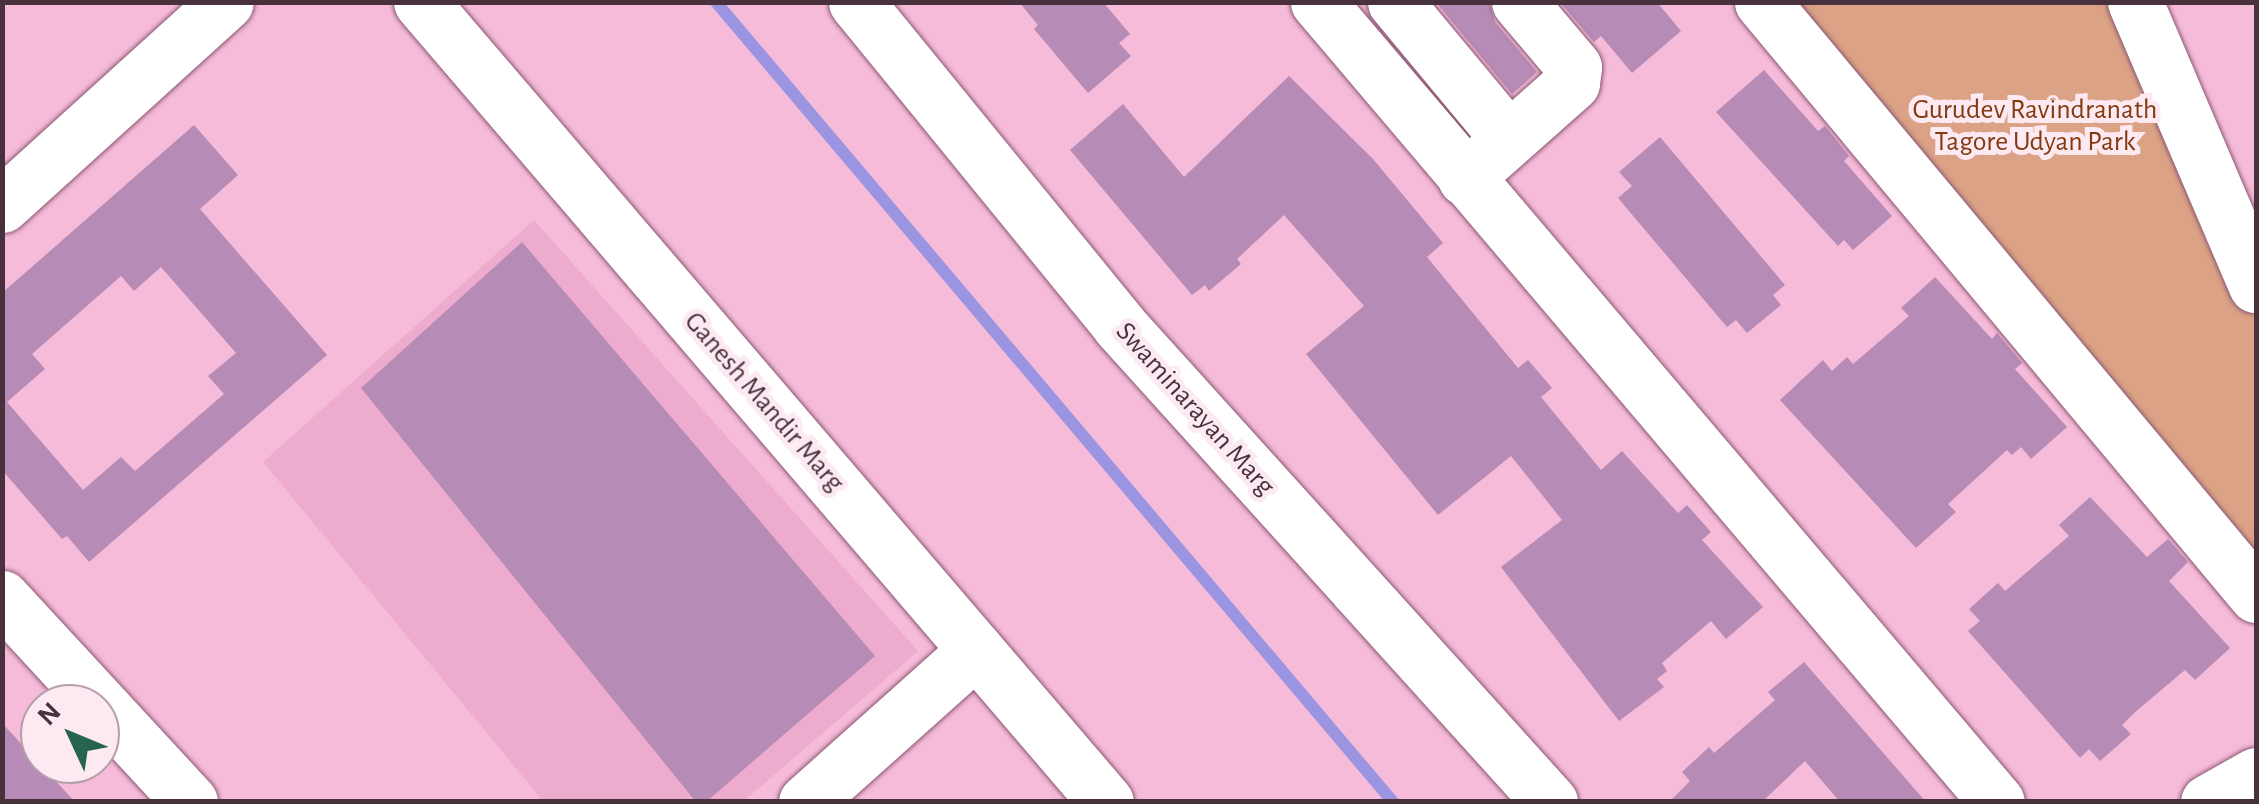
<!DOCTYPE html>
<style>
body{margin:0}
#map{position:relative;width:2259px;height:804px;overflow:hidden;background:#f5bbd8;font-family:"Alegreya Sans",sans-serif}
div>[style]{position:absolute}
.built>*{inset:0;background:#edaccd}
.green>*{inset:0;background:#dba285}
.stream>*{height:12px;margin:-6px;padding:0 6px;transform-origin:6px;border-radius:6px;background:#9b95e1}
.building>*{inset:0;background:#b68bb5}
.roads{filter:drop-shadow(0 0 2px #8b5873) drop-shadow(0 0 2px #8b5873)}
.minor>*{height:55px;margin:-27.5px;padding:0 27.5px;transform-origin:27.5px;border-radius:27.5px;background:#fff}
span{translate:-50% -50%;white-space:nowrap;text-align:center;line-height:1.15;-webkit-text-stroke:10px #fce9f2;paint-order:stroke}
.park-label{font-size:28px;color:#823a0e}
.street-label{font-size:28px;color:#48313d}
.frame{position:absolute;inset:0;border:5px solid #48313d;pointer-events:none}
.north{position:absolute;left:20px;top:684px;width:100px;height:100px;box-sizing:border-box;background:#fce9f2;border:2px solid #b49faa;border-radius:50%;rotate:314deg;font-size:28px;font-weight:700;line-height:40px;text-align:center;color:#48313d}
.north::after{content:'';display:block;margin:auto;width:35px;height:45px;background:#27644e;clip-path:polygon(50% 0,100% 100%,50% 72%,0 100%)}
</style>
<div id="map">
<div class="built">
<div style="clip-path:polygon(534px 220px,918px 651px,744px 801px,543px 801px,263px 462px)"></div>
</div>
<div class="green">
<div style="clip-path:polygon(1771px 3px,2115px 3px,2256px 317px,2256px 584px)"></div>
</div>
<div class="stream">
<div style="left:716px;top:2px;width:1048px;rotate:49.76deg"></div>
</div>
<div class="building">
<div style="clip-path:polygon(1019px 2px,1103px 2px,1130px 34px,1119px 43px,1131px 56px,1088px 93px,1034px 29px,1038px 25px)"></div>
<div style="clip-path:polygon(1436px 2px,1489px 2px,1495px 22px,1537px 72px,1512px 94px)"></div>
<div style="clip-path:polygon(1560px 2px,1657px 2px,1681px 31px,1632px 73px,1601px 36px,1594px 42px)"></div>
<div style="clip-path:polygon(1764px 70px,1818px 131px,1825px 126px,1849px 156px,1844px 161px,1892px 216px,1853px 250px,1844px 240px,1838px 246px,1716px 112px)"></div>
<div style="clip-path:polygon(1289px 76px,1373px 159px,1443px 243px,1427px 257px,1518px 368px,1528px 360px,1552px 388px,1541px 397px,1601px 470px,1622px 451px,1678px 513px,1687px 505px,1711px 532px,1702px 540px,1763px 607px,1726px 639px,1711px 621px,1662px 663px,1667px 671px,1657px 679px,1664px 687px,1619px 721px,1501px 567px,1562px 520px,1511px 456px,1438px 515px,1306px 354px,1364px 306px,1284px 215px,1237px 259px,1241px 264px,1209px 291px,1205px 285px,1192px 295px,1070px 150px,1123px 104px,1184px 177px)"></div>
<div style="clip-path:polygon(evenodd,194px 125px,238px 175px,200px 209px,327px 355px,89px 562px,67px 536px,62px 539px,2px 470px,2px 293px,194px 125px,161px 267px,236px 353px,208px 376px,224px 394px,135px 471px,121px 457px,83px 490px,7px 402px,45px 369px,32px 354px,121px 276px,134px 291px,161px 267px)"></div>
<div style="clip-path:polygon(1660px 137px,1785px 285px,1773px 295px,1781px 305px,1747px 333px,1736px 320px,1727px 327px,1618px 198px,1632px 186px,1619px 172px)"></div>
<div style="clip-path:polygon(522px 242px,875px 656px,706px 802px,696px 802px,361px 388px)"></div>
<div style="clip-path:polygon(1935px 277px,1992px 339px,1997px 333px,2022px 363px,2015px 369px,2067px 427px,2031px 459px,2021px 447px,2012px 455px,2007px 450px,1948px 504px,1956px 512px,1916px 548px,1780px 400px,1823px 360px,1832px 371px,1847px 357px,1853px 364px,1909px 316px,1901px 308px)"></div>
<div style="clip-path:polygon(2090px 497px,2147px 557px,2168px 539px,2188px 562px,2169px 581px,2230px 648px,2195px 680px,2185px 670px,2134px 713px,2122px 725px,2131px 734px,2100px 761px,2089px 749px,2080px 758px,1968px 631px,1980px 621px,1969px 609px,1998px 583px,2005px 591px,2069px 536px,2059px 525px)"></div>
<div style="clip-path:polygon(1804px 662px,1926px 802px,1840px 802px,1805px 761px,1762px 802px,1669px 802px,1690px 781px,1682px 772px,1709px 747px,1714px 753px,1775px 700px,1768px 692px)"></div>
<div style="clip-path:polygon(2px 723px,40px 764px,75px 802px,2px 802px)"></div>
</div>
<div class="roads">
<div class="minor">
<div style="left:421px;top:2px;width:1053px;rotate:49.43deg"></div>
<div style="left:856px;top:2px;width:417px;rotate:50.8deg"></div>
<div style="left:1119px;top:325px;width:643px;rotate:47.9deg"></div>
<div style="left:1318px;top:2px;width:1049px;rotate:49.68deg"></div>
<div style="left:1395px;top:2px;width:177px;rotate:50.3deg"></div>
<div style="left:1762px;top:2px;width:772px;rotate:50.2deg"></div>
<div style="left:2135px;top:2px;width:308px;rotate:66.9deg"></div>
<div style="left:1465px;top:178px;width:143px;rotate:-41.6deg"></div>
<div style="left:1572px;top:83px;width:16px;rotate:-83deg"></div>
<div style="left:1574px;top:67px;width:85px;rotate:-130.2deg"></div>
<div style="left:2px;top:205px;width:302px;rotate:-42.2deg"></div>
<div style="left:2px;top:598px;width:277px;rotate:47.3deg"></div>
<div style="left:806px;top:802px;width:228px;rotate:-41.8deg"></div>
<div style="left:2208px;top:802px;width:55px;rotate:-29.4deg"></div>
</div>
</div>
<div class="park-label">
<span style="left:2035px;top:126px">Gurudev Ravindranath<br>Tagore Udyan Park</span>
</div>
<div class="street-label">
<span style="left:764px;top:402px;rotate:49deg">Ganesh Mandir Marg</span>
<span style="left:1195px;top:409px;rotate:48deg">Swaminarayan Marg</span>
</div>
<div class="frame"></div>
<div class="north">N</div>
</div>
